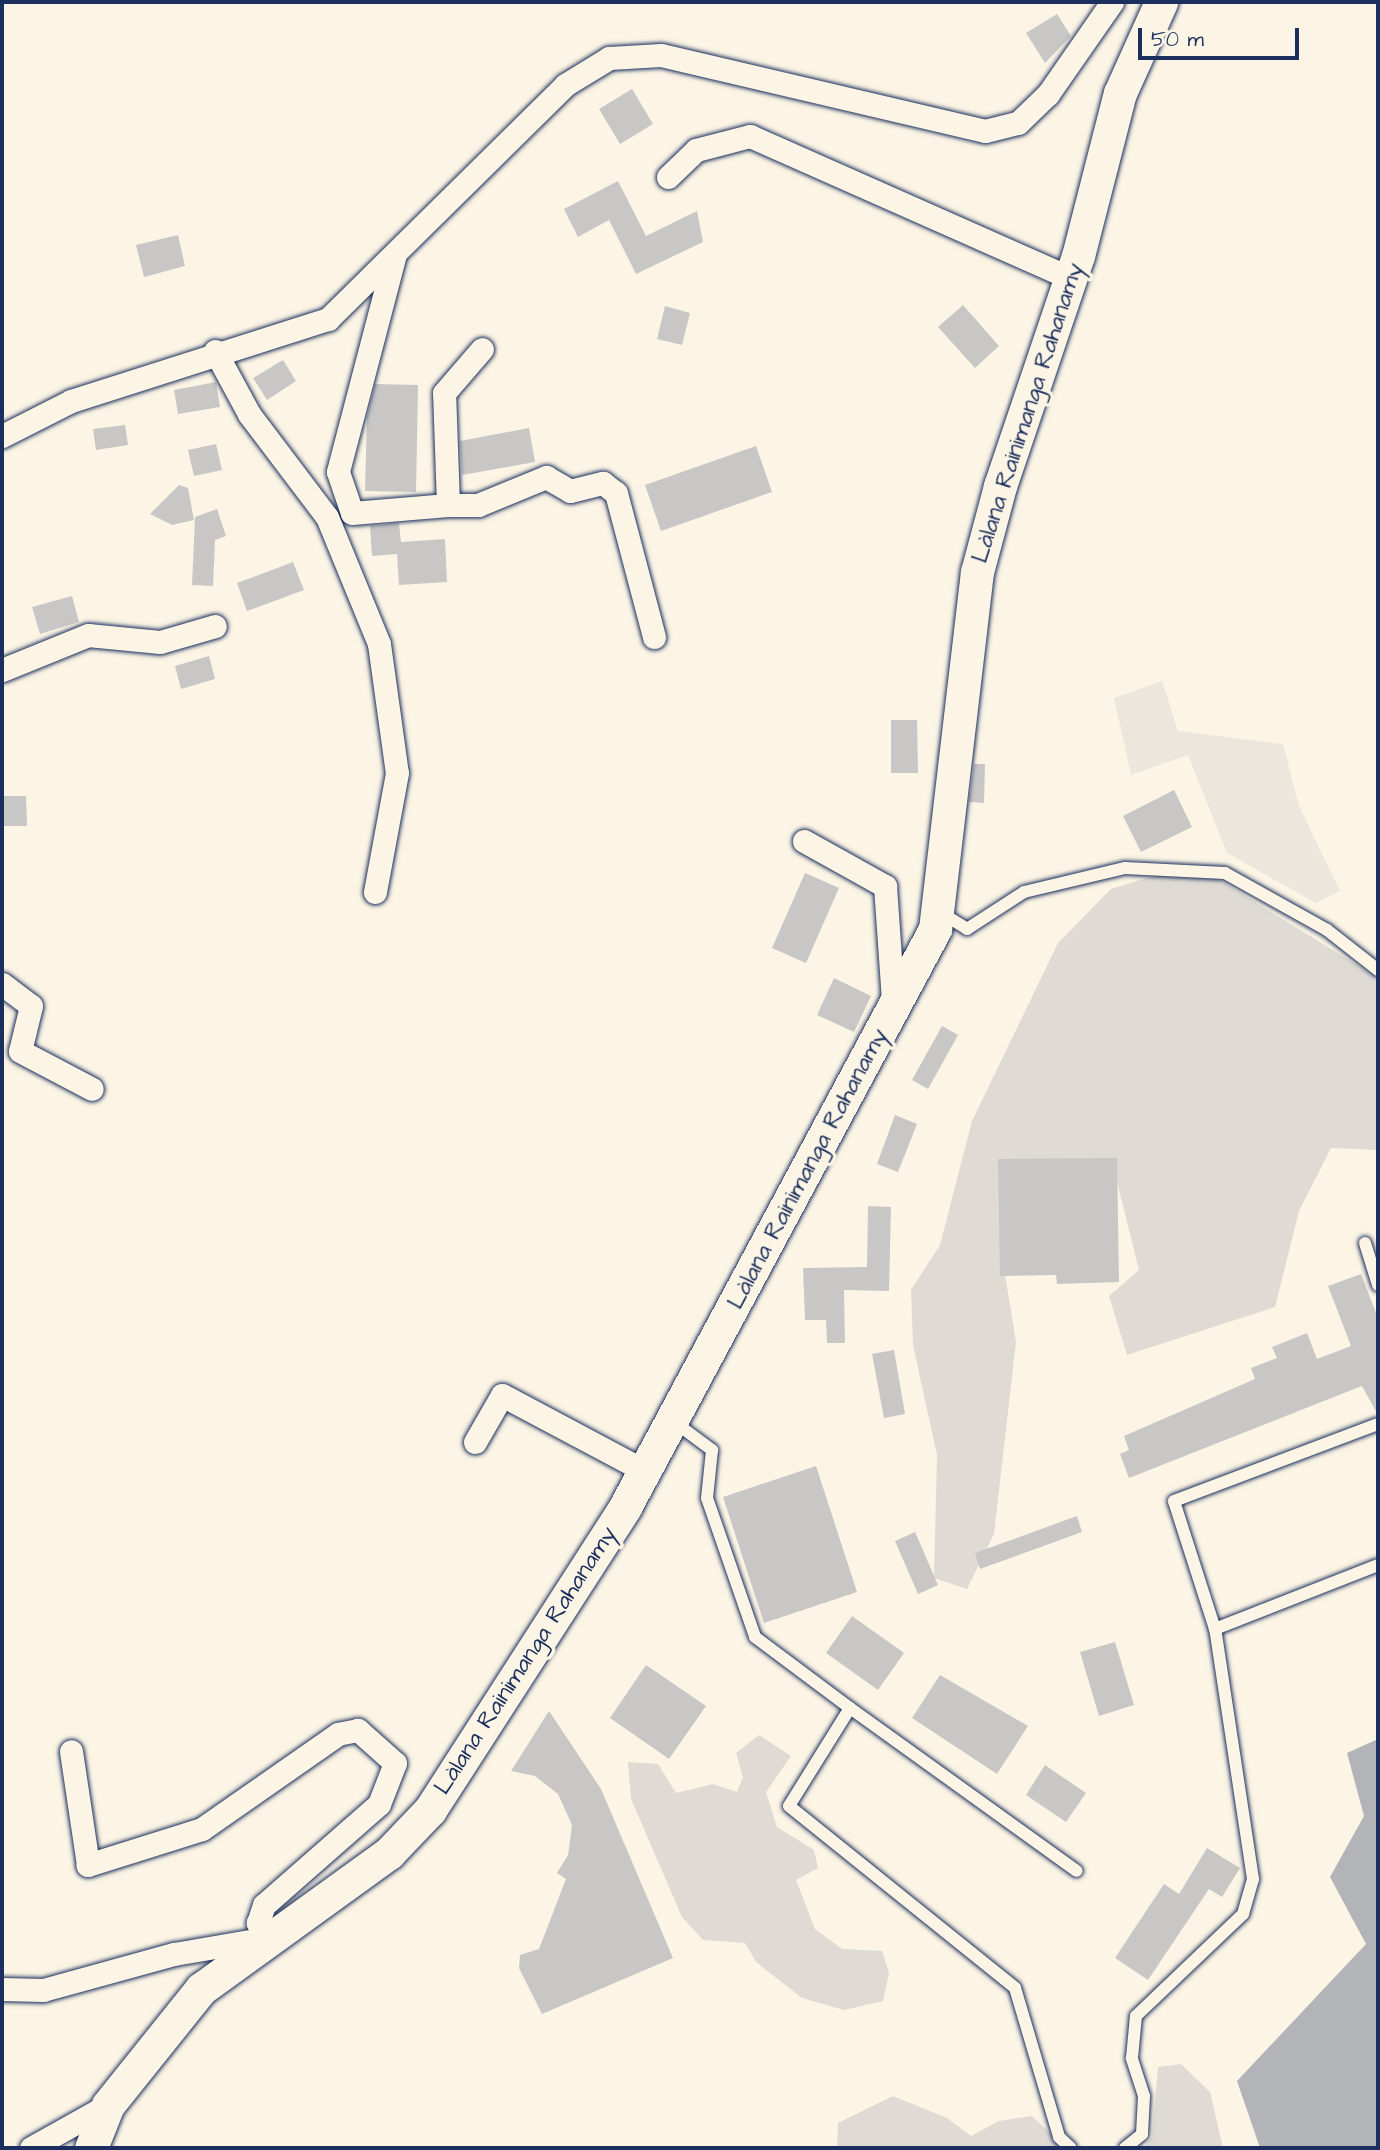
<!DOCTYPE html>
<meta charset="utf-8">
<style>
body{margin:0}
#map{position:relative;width:1380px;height:2150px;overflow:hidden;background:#fcf5e5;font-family:"Architects Daughter",sans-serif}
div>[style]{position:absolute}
.built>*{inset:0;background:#ece7dc}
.green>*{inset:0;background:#dfdbd4}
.water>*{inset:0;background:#b2b4b8}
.building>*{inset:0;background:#c8c7c6}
.roads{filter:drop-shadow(0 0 2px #1b2f5e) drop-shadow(0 0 2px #1b2f5e)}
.service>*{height:12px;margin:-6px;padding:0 6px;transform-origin:6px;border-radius:6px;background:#fcf5e5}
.minor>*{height:23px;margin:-11.5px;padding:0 11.5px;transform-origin:11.5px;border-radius:11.5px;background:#fcf5e5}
.secondary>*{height:33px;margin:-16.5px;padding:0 16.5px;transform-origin:16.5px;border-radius:16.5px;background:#fcf5e5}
span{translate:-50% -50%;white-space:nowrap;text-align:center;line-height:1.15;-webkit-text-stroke:7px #fcf5e5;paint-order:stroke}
.street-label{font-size:24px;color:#1b2f5e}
.frame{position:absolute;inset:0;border:4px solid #1b2f5e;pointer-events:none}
.scale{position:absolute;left:1138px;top:28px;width:161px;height:32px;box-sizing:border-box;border:4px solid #1b2f5e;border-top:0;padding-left:9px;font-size:21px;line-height:24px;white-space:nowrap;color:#1b2f5e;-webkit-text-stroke:5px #fcf5e5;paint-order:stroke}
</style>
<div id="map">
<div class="built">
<div style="clip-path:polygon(1162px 681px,1178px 731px,1283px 744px,1299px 806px,1340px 891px,1316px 903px,1227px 853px,1188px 755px,1131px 775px,1114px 698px)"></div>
</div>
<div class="green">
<div style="clip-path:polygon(1177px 869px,1213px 876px,1378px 978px,1378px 1150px,1331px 1148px,1299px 1211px,1275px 1307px,1127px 1355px,1109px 1296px,1139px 1270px,1117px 1182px,1002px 1256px,1016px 1342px,994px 1534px,967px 1589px,934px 1578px,937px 1455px,913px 1345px,911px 1290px,940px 1245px,972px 1121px,1058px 943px,1111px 889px)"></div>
<div style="clip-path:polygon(759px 1735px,791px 1756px,766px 1792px,777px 1827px,814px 1850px,818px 1868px,796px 1880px,815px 1929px,842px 1949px,882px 1951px,889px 1973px,883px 2001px,844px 2010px,802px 1998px,756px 1962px,745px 1943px,703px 1940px,682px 1917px,631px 1799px,628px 1762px,658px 1764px,676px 1793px,713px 1784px,737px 1792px,743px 1777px,736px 1753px)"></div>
<div style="clip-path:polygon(1181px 2064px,1210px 2092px,1223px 2148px,1144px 2148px,1152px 2137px,1158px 2067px)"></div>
<div style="clip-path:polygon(893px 2096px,947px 2118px,971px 2136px,999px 2121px,1032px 2116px,1066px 2148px,837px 2148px,838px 2123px)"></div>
</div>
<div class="water">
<div style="clip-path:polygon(1378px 1739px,1378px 2148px,1260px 2148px,1237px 2081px,1366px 1944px,1330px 1877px,1364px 1816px,1347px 1753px)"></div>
</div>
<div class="building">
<div style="clip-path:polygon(1057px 14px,1071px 36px,1045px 63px,1026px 33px)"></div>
<div style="clip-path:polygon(632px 89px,653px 124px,620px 144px,599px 109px)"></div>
<div style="clip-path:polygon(618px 181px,646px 236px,697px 211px,703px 242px,636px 274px,609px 220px,578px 237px,564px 209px)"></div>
<div style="clip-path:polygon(178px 235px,185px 266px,144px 277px,136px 245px)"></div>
<div style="clip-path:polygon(963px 305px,999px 346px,975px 368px,938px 327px)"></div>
<div style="clip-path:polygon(665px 306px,690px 313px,682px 345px,657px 339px)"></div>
<div style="clip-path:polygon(283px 360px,296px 381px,267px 400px,253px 378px)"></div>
<div style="clip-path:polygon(216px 382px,220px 407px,178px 414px,174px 390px)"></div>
<div style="clip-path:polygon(375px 384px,418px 385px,416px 492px,365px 491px,367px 417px)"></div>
<div style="clip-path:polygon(125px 425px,128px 445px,96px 450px,93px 429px)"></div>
<div style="clip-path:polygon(529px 428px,535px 462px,462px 475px,460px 441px)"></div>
<div style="clip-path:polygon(216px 444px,222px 470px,194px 476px,188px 450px)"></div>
<div style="clip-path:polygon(756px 446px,772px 492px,661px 531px,645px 485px)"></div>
<div style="clip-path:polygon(179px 485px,188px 488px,194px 520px,172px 525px,150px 514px)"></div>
<div style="clip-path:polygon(217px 509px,226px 536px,215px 540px,213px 586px,192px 585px,195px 517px)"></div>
<div style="clip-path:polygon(399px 523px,401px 542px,445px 539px,447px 582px,399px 585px,397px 554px,372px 556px,370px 526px)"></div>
<div style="clip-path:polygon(293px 562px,304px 590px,247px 611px,237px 583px)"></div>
<div style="clip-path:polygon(72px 596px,79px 622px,40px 634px,32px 607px)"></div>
<div style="clip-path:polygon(209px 656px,215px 679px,181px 689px,175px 666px)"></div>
<div style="clip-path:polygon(891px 720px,917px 720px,918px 773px,891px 773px)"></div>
<div style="clip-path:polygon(974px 764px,985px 764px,984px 803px,969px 802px)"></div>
<div style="clip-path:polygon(1174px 790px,1192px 827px,1141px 852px,1123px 816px)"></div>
<div style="clip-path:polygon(2px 796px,26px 796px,27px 826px,2px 826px)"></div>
<div style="clip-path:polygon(805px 873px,839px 888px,806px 963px,772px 948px)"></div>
<div style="clip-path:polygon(834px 978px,871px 996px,854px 1032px,817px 1015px)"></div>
<div style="clip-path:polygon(942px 1026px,958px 1035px,928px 1089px,912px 1080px)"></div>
<div style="clip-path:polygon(895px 1115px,917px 1124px,898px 1172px,877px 1164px)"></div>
<div style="clip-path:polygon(1117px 1158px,1119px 1282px,1057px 1284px,1056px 1275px,1000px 1276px,998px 1159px)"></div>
<div style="clip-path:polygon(868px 1206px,891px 1207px,889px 1291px,844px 1290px,845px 1343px,827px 1343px,826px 1320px,805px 1320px,803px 1268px,867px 1267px)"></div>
<div style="clip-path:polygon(1361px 1274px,1378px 1318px,1378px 1415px,1362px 1386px,1129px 1478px,1120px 1454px,1129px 1450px,1124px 1436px,1255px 1379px,1251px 1368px,1277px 1358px,1272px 1347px,1307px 1333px,1317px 1359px,1351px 1346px,1328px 1286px)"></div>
<div style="clip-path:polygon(894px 1350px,905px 1414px,884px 1418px,872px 1354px)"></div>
<div style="clip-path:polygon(816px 1466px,857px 1592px,764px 1623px,723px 1497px)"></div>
<div style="clip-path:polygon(1077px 1516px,1082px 1532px,980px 1569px,975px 1553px)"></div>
<div style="clip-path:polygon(915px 1532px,938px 1585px,918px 1594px,895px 1541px)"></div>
<div style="clip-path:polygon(852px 1616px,904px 1653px,878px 1690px,826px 1653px)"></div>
<div style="clip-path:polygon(1115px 1642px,1134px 1705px,1099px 1716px,1080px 1652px)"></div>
<div style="clip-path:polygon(646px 1665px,706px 1706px,669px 1759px,610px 1718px)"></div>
<div style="clip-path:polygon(940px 1675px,1028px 1726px,997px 1774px,912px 1718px)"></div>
<div style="clip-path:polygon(549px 1711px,601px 1789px,673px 1958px,542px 2014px,519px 1968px,520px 1955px,539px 1949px,566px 1879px,557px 1873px,568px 1855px,572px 1825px,558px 1794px,535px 1776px,511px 1771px)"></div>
<div style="clip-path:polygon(1045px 1765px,1086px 1793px,1066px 1822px,1026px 1795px)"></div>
<div style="clip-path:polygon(1207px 1848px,1240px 1868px,1222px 1897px,1209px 1889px,1148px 1980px,1115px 1958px,1164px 1884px,1179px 1894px)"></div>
</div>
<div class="roads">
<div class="service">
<div style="left:940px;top:912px;width:32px;rotate:32deg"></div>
<div style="left:967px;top:929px;width:68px;rotate:-33deg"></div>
<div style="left:1024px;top:892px;width:104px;rotate:-13.4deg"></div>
<div style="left:1125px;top:868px;width:100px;rotate:2.9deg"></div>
<div style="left:1225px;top:873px;width:117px;rotate:29.2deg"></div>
<div style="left:1327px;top:930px;width:65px;rotate:38.1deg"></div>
<div style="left:1365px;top:1243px;width:44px;rotate:72.8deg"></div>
<div style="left:673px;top:1421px;width:49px;rotate:36.6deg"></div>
<div style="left:712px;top:1450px;width:48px;rotate:95.9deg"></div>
<div style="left:707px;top:1498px;width:147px;rotate:70.9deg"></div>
<div style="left:755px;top:1637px;width:119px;rotate:36.8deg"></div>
<div style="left:850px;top:1708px;width:115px;rotate:121.9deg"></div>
<div style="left:789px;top:1806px;width:290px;rotate:38.8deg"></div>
<div style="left:1015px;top:1988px;width:155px;rotate:73.5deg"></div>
<div style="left:1059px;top:2137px;width:16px;rotate:43deg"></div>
<div style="left:1215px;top:1629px;width:134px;rotate:-107.8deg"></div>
<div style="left:1174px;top:1501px;width:218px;rotate:-20.7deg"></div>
<div style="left:850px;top:1708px;width:279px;rotate:35.7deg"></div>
<div style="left:1125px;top:2148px;width:22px;rotate:-39deg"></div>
<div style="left:1142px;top:2134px;width:38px;rotate:-87deg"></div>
<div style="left:1144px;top:2096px;width:40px;rotate:-108deg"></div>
<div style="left:1132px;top:2058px;width:42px;rotate:-84.6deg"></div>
<div style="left:1136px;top:2016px;width:148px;rotate:-43.6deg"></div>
<div style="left:1243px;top:1914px;width:36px;rotate:-74deg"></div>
<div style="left:1253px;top:1879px;width:253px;rotate:-98.6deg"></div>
<div style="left:1215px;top:1629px;width:175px;rotate:-21.4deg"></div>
</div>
<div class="minor">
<div style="left:668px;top:177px;width:39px;rotate:-44deg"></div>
<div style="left:696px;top:150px;width:56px;rotate:-14.5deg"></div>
<div style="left:750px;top:136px;width:351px;rotate:23.9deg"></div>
<div style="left:395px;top:254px;width:225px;rotate:104.7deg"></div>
<div style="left:338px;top:472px;width:43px;rotate:71.1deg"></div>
<div style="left:352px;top:513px;width:96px;rotate:-4.8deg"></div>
<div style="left:448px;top:505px;width:112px;rotate:-92deg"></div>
<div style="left:444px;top:393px;width:58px;rotate:-49.2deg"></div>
<div style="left:215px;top:351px;width:72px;rotate:61.6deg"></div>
<div style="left:249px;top:414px;width:129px;rotate:52.9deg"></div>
<div style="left:327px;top:517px;width:137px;rotate:67.7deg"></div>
<div style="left:379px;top:644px;width:130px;rotate:82.1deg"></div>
<div style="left:397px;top:773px;width:121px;rotate:100.5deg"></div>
<div style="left:2px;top:436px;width:77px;rotate:-26.9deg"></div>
<div style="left:71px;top:401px;width:270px;rotate:-17.7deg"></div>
<div style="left:328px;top:319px;width:333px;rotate:-44.6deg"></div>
<div style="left:565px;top:85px;width:52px;rotate:-31.5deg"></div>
<div style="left:609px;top:58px;width:52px;rotate:-3.3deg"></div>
<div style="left:661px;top:55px;width:333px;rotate:13.2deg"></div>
<div style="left:985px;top:131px;width:34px;rotate:-14deg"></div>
<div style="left:1018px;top:123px;width:42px;rotate:-44deg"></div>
<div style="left:1048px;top:94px;width:112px;rotate:-55.2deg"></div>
<div style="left:448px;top:505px;width:30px"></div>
<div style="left:478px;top:505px;width:74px;rotate:-22.4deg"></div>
<div style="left:546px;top:477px;width:28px;rotate:30deg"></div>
<div style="left:570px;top:491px;width:34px;rotate:-14deg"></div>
<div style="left:603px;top:483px;width:16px;rotate:38deg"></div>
<div style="left:616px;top:493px;width:149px;rotate:75.2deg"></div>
<div style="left:2px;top:670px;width:93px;rotate:-22.1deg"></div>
<div style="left:88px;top:635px;width:72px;rotate:5.6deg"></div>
<div style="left:160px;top:642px;width:57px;rotate:-16.2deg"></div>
<div style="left:804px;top:841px;width:93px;rotate:29.1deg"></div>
<div style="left:885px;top:886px;width:113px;rotate:86deg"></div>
<div style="left:2px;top:984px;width:36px;rotate:37deg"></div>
<div style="left:31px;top:1006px;width:46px;rotate:103.7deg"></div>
<div style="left:20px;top:1051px;width:81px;rotate:27.8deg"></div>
<div style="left:475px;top:1442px;width:54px;rotate:-60.1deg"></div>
<div style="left:502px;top:1395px;width:162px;rotate:28deg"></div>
<div style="left:2px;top:1989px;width:41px;rotate:1.4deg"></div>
<div style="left:43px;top:1990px;width:136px;rotate:-15.4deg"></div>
<div style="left:174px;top:1954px;width:100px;rotate:-9.7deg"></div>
<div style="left:273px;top:1937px;width:21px;rotate:-137deg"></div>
<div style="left:258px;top:1923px;width:19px;rotate:-72deg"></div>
<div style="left:264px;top:1905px;width:153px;rotate:-41.3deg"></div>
<div style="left:379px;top:1804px;width:44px;rotate:-68.7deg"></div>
<div style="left:395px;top:1763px;width:50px;rotate:-138.3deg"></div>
<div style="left:358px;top:1730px;width:20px;rotate:169deg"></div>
<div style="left:338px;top:1734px;width:166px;rotate:145.1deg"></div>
<div style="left:202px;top:1829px;width:120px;rotate:162.5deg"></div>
<div style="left:88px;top:1865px;width:115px;rotate:-98.5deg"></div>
<div style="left:31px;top:2148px;width:88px;rotate:-29.2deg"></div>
</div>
<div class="secondary">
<div style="left:91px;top:2148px;width:46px;rotate:-68.4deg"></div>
<div style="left:108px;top:2105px;width:149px;rotate:-51.3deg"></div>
<div style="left:201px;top:1989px;width:232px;rotate:-35.9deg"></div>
<div style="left:389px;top:1853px;width:59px;rotate:-46.4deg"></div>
<div style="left:430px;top:1810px;width:360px;rotate:-57.2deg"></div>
<div style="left:625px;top:1507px;width:656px;rotate:-61.79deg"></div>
<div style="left:935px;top:929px;width:359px;rotate:-83.3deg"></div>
<div style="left:977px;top:572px;width:89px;rotate:-75deg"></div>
<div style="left:1000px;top:486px;width:243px;rotate:-71.3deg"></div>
<div style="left:1078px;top:256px;width:168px;rotate:-75.6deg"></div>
<div style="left:1120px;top:93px;width:100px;rotate:-65.7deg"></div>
</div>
</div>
<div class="street-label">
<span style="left:1028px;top:413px;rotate:-72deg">Làlana Rainimanga Rahanamy</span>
<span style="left:808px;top:1169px;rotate:-62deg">Làlana Rainimanga Rahanamy</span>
<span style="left:526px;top:1661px;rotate:-57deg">Làlana Rainimanga Rahanamy</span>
</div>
<div class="frame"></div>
<div class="scale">50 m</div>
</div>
